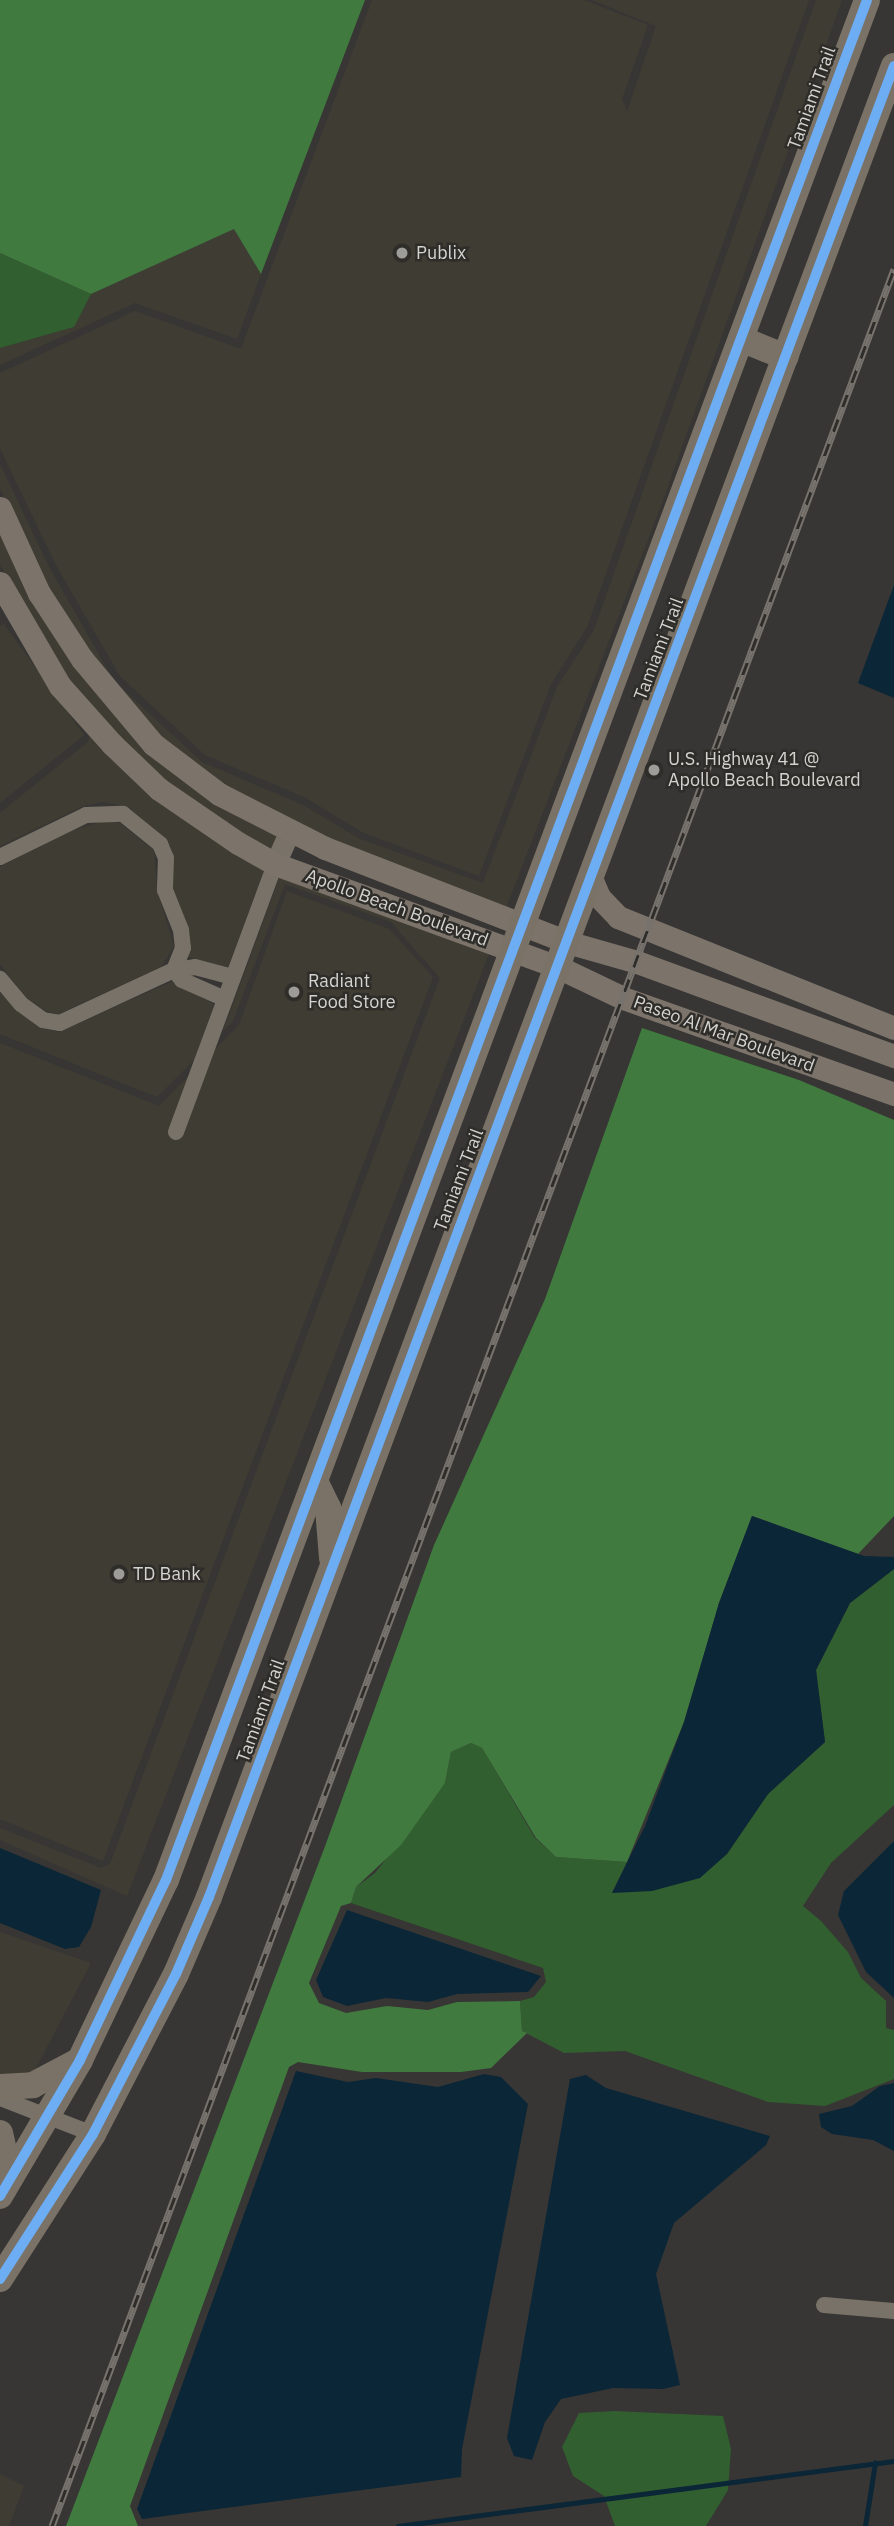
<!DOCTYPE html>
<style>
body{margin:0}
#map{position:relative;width:894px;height:2526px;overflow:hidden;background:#373634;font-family:"IBM Plex Sans",sans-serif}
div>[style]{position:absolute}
.built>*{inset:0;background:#3f3d33}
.green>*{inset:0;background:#315f30}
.forest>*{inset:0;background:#417a3f}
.water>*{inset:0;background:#0b2636}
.stream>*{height:4.5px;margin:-2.25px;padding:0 2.25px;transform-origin:2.25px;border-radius:2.25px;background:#0b2636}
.minor>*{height:16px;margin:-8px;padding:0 8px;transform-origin:8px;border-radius:8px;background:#797268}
.tertiary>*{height:21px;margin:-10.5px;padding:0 10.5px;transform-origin:10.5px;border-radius:10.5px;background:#797268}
.secondary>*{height:23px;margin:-11.5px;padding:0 11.5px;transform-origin:11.5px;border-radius:11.5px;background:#7c736a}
.primary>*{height:26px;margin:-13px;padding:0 13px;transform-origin:13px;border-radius:13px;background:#7a7267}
.rail>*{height:7px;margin-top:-3.5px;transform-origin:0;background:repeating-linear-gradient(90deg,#2e2d29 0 13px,#78726d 0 26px);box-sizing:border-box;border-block:2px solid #78726d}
.cycleway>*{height:10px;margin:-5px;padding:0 5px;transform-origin:5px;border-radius:5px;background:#6dadf4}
.dots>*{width:19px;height:19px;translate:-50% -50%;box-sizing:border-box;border:4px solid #2e2d29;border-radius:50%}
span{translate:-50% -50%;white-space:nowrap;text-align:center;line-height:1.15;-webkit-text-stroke:5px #2e2d29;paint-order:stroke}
.street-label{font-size:18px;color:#d4d3d0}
.poi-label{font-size:18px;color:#d4d3d0}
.left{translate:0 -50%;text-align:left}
</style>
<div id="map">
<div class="built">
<div style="clip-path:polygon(372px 0,584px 0,648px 25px,622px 99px,627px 112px,656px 26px,592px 0,809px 0,587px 627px,551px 684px,479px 876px,362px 832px,306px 798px,205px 755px,120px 676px,55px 563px,0 448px,0 373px,135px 311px,241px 349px)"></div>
<div style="clip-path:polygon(816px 0,842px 0,662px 503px,506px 908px,327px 839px,223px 786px,158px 737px,88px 653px,46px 588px,0 488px,0 464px,49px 567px,114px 681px,202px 762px,303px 805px,360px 839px,483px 883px,557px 687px,594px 630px)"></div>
<div style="clip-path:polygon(234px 229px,261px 274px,237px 339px,135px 303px,0 365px,0 348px,74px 327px,91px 294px)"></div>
<div style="clip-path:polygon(0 527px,75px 664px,278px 836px,272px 852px,164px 782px,66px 680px,0 564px)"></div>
<div style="clip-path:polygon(4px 624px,84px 735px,0 803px,0 626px)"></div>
<div style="clip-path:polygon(90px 733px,265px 868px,228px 967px,188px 957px,189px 930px,173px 888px,173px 855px,168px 841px,128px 807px,103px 802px,83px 806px,0 846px,0 813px,88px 742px)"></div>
<div style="clip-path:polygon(105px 821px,120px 823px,154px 851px,157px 891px,174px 946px,161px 967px,58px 1014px,46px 1011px,26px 997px,0 964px,0 867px,67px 832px)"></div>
<div style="clip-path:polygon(280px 876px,490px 951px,127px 1896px,0 1840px,0 1828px,101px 1868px,110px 1864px,440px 978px,391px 922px,285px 884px,233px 1021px,223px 1031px)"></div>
<div style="clip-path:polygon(287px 891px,389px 929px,433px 977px,103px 1861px,0 1819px,0 1043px,159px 1106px,239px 1025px)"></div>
<div style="clip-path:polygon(171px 982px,214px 1004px,194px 1060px,157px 1097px,0 1034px,0 993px,38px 1027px,58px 1032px)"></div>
<div style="clip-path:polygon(0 1932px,91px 1963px,33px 2074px,0 2078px)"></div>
<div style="clip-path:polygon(0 2474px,24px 2486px,9px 2526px,0 2526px)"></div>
</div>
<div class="green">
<div style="clip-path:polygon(0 253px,91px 294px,74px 327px,0 348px)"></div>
<div style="clip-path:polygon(894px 1569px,894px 1805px,831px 1863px,803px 1906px,821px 1921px,848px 1952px,861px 1978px,886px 2001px,886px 2028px,894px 2030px,894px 2079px,825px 2106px,768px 2102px,625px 2051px,564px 2053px,522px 2031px,520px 2001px,534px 1997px,546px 1982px,543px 1968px,351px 1903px,356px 1887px,375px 1873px,445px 1783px,451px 1752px,471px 1743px,482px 1748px,535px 1838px,556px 1857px,627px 1862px,612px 1893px,727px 1854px,768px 1794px,825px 1742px,816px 1670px,850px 1603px)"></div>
<div style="clip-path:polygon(614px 2411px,723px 2416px,731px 2449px,728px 2490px,706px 2526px,615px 2526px,604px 2496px,573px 2476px,562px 2447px,579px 2413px)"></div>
</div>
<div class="forest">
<div style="clip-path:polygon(0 0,365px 0,261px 274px,234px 229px,91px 294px,0 253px)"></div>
<div style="clip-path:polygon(642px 1028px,799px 1080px,894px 1120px,894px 1516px,858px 1554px,752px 1516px,719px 1603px,684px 1722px,627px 1862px,556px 1857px,536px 1838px,482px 1748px,471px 1743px,451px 1752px,445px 1783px,401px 1845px,356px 1887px,351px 1903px,341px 1906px,309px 1983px,319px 2003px,346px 2013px,387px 2006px,428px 2010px,457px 2002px,520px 2001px,522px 2031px,527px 2033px,491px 2068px,461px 2072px,362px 2072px,298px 2062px,289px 2067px,130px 2506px,138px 2526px,66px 2526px,324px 1849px,434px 1545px,545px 1299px)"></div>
</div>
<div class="water">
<div style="clip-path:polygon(894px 585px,894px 698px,858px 683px)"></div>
<div style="clip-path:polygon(752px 1516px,864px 1556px,894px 1557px,894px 1569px,850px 1603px,816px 1670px,825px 1742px,768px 1794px,727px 1854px,700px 1878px,652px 1891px,612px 1893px,645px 1826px,684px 1722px,719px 1603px)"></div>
<div style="clip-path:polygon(894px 1841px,894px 1998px,866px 1972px,838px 1915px,844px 1891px)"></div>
<div style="clip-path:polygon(0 1848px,101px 1890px,91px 1927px,79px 1947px,65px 1949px,0 1923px)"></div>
<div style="clip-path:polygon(347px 1910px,541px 1976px,528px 1992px,457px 1994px,428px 2002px,386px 1998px,347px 2006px,323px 1997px,316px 1980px)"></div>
<div style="clip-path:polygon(296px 2071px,348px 2082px,376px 2078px,438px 2087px,484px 2074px,501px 2077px,528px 2104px,462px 2449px,461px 2477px,142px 2519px,137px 2509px)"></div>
<div style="clip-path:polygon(586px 2075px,606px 2088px,770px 2136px,766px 2145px,674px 2223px,656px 2274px,680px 2385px,663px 2389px,613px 2388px,561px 2399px,545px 2422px,532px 2460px,514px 2456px,507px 2438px,570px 2079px)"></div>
<div style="clip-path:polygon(894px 2083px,894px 2151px,873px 2140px,832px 2134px,821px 2127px,819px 2114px,852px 2106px,880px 2086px)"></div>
</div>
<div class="stream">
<div style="left:398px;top:2526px;width:500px;rotate:-7.47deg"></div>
<div style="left:865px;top:2526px;width:64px;rotate:-81deg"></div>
</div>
<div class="minor">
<div style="left:0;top:857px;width:96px;rotate:-26deg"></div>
<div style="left:86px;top:815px;width:37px;rotate:-2deg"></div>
<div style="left:123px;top:814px;width:48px;rotate:39deg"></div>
<div style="left:160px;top:844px;width:15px;rotate:67deg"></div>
<div style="left:166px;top:858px;width:32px;rotate:92deg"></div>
<div style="left:165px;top:890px;width:43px;rotate:68.2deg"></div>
<div style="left:181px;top:930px;width:18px;rotate:84deg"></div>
<div style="left:183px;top:948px;width:24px;rotate:112deg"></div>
<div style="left:174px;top:970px;width:126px;rotate:155.1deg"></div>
<div style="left:60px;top:1023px;width:17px;rotate:-170deg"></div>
<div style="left:43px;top:1020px;width:27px;rotate:-144deg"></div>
<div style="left:21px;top:1004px;width:33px;rotate:-130deg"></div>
<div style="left:225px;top:999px;width:47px;rotate:-156.2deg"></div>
<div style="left:182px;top:980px;width:13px;rotate:-129deg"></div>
<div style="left:174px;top:970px;width:21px;rotate:-8deg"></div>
<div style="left:195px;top:967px;width:39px;rotate:15deg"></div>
<div style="left:176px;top:1132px;width:286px;rotate:-69.7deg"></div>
<div style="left:0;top:2098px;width:100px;rotate:21.2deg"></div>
<div style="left:824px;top:2305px;width:70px;rotate:4.9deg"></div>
</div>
<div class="tertiary">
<div style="left:275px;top:864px;width:36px;rotate:-66deg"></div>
</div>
<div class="secondary">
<div style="left:0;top:508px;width:94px;rotate:65.4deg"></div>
<div style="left:39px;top:593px;width:79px;rotate:56.9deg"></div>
<div style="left:82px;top:659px;width:111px;rotate:50.1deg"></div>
<div style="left:153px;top:744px;width:83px;rotate:37.1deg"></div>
<div style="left:219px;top:794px;width:119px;rotate:27deg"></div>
<div style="left:325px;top:848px;width:260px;rotate:21.2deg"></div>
<div style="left:567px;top:942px;width:73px;rotate:15.9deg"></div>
<div style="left:637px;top:962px;width:274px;rotate:20.1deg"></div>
<div style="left:0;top:583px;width:119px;rotate:59.8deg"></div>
<div style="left:60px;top:686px;width:78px;rotate:48.1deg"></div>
<div style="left:112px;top:744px;width:65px;rotate:43.8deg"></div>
<div style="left:159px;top:789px;width:96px;rotate:34.4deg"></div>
<div style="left:238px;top:843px;width:43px;rotate:29.6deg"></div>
<div style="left:275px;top:864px;width:301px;rotate:20deg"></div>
<div style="left:558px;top:967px;width:72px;rotate:25.5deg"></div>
<div style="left:623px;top:998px;width:288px;rotate:19.5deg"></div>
<div style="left:591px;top:878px;width:21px;rotate:67deg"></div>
<div style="left:599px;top:897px;width:28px;rotate:46deg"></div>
<div style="left:618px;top:917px;width:297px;rotate:21.9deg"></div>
</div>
<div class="primary">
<div style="left:741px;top:339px;width:48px;rotate:22.2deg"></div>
<div style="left:315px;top:1481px;width:30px;rotate:64deg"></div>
<div style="left:328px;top:1508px;width:50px;rotate:85.4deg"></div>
<div style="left:0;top:2087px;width:33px;rotate:-3deg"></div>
<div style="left:33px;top:2085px;width:53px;rotate:-28deg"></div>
<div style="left:0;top:2133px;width:22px;rotate:77deg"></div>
<div style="left:5px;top:2154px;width:36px;rotate:98deg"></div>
<div style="left:0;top:2196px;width:158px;rotate:-59.5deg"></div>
<div style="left:80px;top:2060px;width:199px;rotate:-64.5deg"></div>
<div style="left:166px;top:1880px;width:2006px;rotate:-69.55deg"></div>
<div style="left:0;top:2279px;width:172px;rotate:-57.3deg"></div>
<div style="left:93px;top:2134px;width:180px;rotate:-62.6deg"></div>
<div style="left:176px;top:1974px;width:84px;rotate:-66.8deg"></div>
<div style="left:209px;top:1897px;width:1955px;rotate:-69.49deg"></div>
</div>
<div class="rail">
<div style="left:52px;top:2526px;width:2409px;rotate:-69.54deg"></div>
</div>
<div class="cycleway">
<div style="left:0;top:2196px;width:158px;rotate:-59.5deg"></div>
<div style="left:80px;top:2060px;width:199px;rotate:-64.5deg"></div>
<div style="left:166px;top:1880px;width:2006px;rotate:-69.55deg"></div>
<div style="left:0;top:2279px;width:172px;rotate:-57.3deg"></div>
<div style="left:93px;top:2134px;width:180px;rotate:-62.6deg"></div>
<div style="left:176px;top:1974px;width:84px;rotate:-66.8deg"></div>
<div style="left:209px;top:1897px;width:1955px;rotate:-69.49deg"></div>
</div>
<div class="dots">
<div style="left:402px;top:253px;background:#9d9c99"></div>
<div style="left:654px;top:770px;background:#9d9c99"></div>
<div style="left:294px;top:992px;background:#9d9c99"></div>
<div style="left:119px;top:1574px;background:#9d9c99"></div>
</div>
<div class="street-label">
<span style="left:812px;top:98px;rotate:-70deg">Tamiami Trail</span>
<span style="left:659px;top:649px;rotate:-69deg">Tamiami Trail</span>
<span style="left:397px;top:908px;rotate:20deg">Apollo Beach Boulevard</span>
<span style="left:724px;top:1034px;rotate:20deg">Paseo Al Mar Boulevard</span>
<span style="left:459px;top:1180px;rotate:-69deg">Tamiami Trail</span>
<span style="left:261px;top:1711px;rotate:-70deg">Tamiami Trail</span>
</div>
<div class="poi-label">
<span class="left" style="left:416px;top:253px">Publix</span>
<span class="left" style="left:668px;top:770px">U.S. Highway 41 @<br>Apollo Beach Boulevard</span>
<span class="left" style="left:308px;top:992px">Radiant<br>Food Store</span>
<span class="left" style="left:133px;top:1574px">TD Bank</span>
</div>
</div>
